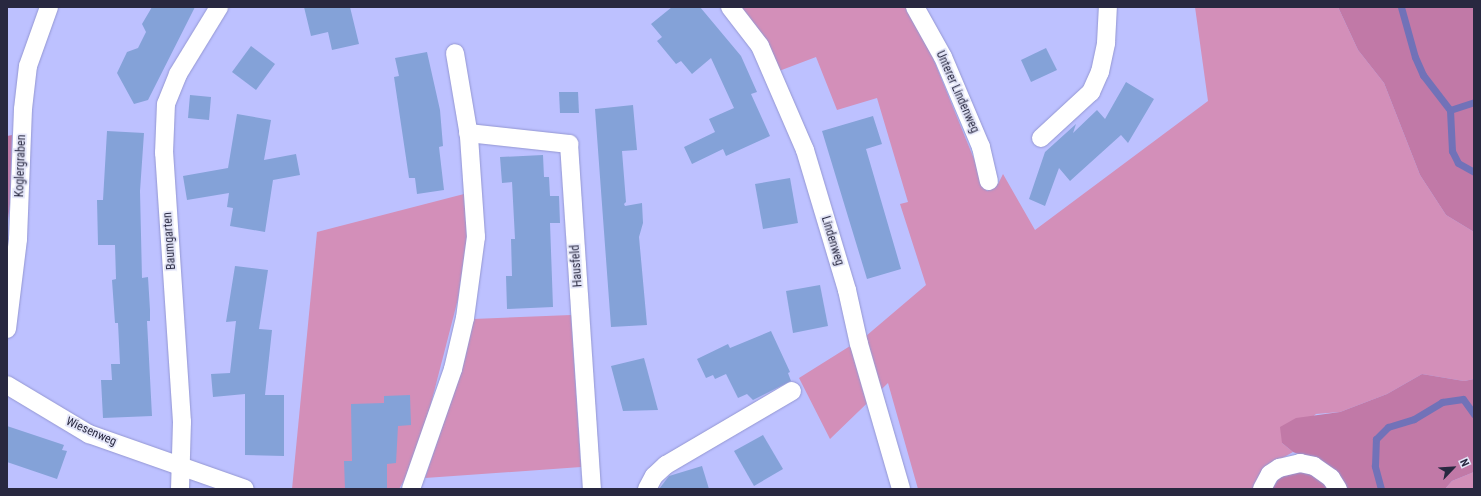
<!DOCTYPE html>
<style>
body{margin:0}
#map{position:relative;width:1481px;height:496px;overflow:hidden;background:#bdc1ff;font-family:"Roboto Condensed",sans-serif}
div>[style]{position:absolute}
.green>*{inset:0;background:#d38fb9}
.forest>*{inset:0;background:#c179a7}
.stream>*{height:7px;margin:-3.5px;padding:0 3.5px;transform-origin:3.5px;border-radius:3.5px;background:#7172b8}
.building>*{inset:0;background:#84a2d8}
.roads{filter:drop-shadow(0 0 1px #9497d3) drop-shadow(0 0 1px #9497d3)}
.street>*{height:18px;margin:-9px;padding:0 9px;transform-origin:9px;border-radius:9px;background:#fff}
span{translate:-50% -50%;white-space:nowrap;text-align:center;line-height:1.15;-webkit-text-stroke:3.5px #e4e6f9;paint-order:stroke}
.street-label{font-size:12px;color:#282840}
.frame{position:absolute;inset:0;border:8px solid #282840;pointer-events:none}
.north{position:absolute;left:1433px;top:448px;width:40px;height:40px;-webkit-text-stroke:3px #e4e6f9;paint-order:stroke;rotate:65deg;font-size:11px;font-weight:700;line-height:16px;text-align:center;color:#282840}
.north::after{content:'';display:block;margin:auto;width:14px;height:18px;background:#282840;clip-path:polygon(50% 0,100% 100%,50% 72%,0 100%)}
</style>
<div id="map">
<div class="green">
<div style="clip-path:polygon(739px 7px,906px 7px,933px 58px,987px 191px,998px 184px,1003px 174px,1035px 230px,1208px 101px,1195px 7px,1338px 7px,1358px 50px,1384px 83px,1420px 175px,1446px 215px,1474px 232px,1474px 379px,1464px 381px,1422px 374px,1387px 394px,1340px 412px,1316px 414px,1282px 443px,1293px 452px,1267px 467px,1254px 489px,918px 489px,888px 383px,830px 439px,799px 378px,866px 336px,926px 285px,900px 204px,908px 202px,877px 98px,837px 110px,816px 57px,779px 71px)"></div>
<div style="clip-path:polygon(464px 194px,467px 237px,458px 299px,427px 419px,405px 479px,399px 489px,292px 489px,317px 232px)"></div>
<div style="clip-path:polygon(571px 315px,581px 467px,425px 478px,465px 358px,473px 319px)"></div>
<div style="clip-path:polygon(1474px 472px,1474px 489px,1445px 489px,1452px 481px)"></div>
</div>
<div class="forest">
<div style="clip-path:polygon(1338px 7px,1474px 7px,1474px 232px,1446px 215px,1420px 175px,1384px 83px,1358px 50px)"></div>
<div style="clip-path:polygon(12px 135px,10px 204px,7px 227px,7px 136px)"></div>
<div style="clip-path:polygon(1422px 374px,1464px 381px,1474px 379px,1474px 472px,1452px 481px,1445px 489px,1346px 489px,1314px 460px,1293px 452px,1282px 443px,1280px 427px,1296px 418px,1340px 412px,1387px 394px)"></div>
<div style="clip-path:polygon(1305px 468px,1331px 489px,1272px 489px,1279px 478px)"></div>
</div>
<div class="stream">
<div style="left:1401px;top:7px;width:52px;rotate:74.4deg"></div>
<div style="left:1415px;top:57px;width:20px;rotate:66deg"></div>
<div style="left:1423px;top:75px;width:44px;rotate:52.4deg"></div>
<div style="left:1450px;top:110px;width:41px;rotate:87.2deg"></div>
<div style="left:1452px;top:151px;width:13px;rotate:63deg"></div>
<div style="left:1458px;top:163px;width:18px;rotate:29deg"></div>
<div style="left:1450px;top:110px;width:25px;rotate:-18deg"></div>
<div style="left:1381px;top:489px;width:24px;rotate:-105deg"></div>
<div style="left:1375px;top:466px;width:27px;rotate:-88deg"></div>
<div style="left:1376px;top:439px;width:17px;rotate:-45deg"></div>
<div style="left:1388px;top:427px;width:27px;rotate:-17deg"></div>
<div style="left:1414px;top:419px;width:33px;rotate:-31deg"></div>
<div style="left:1442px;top:402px;width:21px;rotate:-8deg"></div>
<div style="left:1463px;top:399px;width:19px;rotate:54deg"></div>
</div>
<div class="building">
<div style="clip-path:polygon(152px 7px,195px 7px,148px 100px,134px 104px,117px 73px,127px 52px,138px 48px,146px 32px,142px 24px)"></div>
<div style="clip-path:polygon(304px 7px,350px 7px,359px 44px,332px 50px,328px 32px,311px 36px)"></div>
<div style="clip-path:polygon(672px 7px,700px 7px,741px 56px,757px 92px,751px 94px,770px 136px,726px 156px,723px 149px,692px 164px,684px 147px,715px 132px,709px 119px,734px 108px,711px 58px,692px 74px,681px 61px,676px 64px,657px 41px,662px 37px,651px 24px)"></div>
<div style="clip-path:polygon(251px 46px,275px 64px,256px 90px,232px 72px)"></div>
<div style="clip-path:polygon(1046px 48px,1057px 70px,1031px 82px,1021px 60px)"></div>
<div style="clip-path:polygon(427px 52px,440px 110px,443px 146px,439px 147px,444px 190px,417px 194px,415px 178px,409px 178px,394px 77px,399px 76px,395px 58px)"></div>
<div style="clip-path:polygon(1126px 82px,1154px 99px,1128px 143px,1121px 135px,1070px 181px,1059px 168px,1045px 206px,1029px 199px,1045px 152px,1076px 124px,1073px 133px,1097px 110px,1105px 119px)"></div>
<div style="clip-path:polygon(559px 92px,578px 92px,579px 113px,560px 113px)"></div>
<div style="clip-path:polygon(190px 95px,211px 97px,209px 120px,188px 118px)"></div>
<div style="clip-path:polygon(633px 105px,637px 150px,622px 151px,626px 202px,624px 204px,625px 206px,642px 203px,643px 223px,639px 237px,647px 325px,611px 327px,595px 109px)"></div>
<div style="clip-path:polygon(237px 114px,271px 120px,264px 160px,296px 154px,300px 175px,273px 180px,265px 232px,230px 226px,233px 208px,227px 207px,229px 193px,187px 200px,183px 176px,228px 168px)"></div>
<div style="clip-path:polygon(873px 116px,882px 144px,866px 149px,901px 269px,867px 279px,822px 131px)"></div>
<div style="clip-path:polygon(107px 131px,144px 133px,140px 191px,142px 278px,148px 277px,150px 310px,150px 321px,147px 321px,152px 416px,103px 418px,101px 380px,112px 380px,111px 364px,120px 364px,118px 323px,115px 323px,112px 280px,116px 279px,115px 245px,98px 245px,97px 200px,103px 200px)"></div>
<div style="clip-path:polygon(543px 155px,544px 177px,549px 177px,550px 196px,559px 196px,560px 223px,550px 223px,553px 307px,507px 309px,506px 276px,512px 276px,511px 239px,515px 239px,512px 182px,502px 183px,500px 157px)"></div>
<div style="clip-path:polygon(790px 178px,798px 223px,763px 229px,755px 184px)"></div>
<div style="clip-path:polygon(235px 266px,268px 270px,259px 329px,272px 330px,265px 395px,284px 395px,284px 456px,245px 455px,245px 394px,213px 397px,211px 374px,230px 373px,236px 321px,226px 322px)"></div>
<div style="clip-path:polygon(820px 285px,828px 326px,793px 333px,786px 291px)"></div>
<div style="clip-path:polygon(771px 331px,790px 372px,788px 373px,791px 381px,753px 400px,747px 394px,738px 398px,726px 374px,715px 379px,713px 375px,706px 378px,697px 359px,728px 344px,730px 348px)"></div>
<div style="clip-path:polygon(644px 358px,658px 410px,623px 411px,611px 366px)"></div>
<div style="clip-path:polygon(410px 395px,411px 425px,398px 426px,396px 463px,387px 464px,387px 489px,345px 489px,344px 461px,352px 461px,351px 404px,384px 403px,384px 396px)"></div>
<div style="clip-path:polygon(7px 426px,64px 445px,62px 450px,67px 451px,57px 479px,7px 462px)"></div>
<div style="clip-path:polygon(763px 435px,783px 469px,754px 486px,734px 451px)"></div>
<div style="clip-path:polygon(702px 466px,709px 489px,659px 489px,669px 476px)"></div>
</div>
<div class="roads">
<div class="street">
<div style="left:730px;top:7px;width:49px;rotate:52.4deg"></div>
<div style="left:760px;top:46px;width:113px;rotate:66.6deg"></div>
<div style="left:805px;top:150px;width:146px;rotate:73.3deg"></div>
<div style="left:847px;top:290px;width:55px;rotate:77.5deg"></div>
<div style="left:859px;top:344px;width:151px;rotate:73.8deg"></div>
<div style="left:915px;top:7px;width:57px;rotate:60.8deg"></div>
<div style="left:943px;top:57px;width:98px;rotate:67.1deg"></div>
<div style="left:981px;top:147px;width:35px;rotate:77deg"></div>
<div style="left:468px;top:133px;width:102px;rotate:6.2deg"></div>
<div style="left:569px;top:144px;width:346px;rotate:86.2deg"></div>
<div style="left:1041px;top:138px;width:68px;rotate:-42.6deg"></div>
<div style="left:1091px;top:92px;width:22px;rotate:-66deg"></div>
<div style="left:1100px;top:72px;width:30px;rotate:-78deg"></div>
<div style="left:1106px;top:43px;width:36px;rotate:-87deg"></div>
<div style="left:7px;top:329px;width:91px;rotate:-83deg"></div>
<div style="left:18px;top:239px;width:130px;rotate:-87.8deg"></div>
<div style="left:23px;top:109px;width:43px;rotate:-83.4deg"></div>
<div style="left:28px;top:66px;width:63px;rotate:-70.4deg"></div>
<div style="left:7px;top:385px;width:96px;rotate:30.9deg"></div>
<div style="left:89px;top:434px;width:165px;rotate:19.4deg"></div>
<div style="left:180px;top:489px;width:67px;rotate:-88.3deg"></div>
<div style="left:182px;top:422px;width:270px;rotate:-93.8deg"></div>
<div style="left:164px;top:153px;width:49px;rotate:-87.7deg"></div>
<div style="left:166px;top:104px;width:32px;rotate:-68deg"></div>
<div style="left:178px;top:74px;width:79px;rotate:-58.5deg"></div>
<div style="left:411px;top:489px;width:127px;rotate:-70.7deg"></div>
<div style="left:453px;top:369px;width:52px;rotate:-76.8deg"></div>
<div style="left:465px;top:318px;width:82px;rotate:-82.3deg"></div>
<div style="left:476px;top:237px;width:101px;rotate:-94deg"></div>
<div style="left:469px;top:136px;width:84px;rotate:-99.6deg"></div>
<div style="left:647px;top:489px;width:15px;rotate:-62deg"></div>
<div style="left:654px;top:476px;width:16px;rotate:-43deg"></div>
<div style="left:666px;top:465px;width:146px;rotate:-30.4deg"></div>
<div style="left:1262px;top:489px;width:17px;rotate:-62deg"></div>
<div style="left:1270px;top:474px;width:11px;rotate:-34deg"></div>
<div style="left:1279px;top:468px;width:22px;rotate:-13deg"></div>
<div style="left:1300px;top:463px;width:14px;rotate:12deg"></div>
<div style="left:1314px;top:466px;width:21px;rotate:35deg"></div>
<div style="left:1331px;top:478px;width:13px;rotate:58deg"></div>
</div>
</div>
<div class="street-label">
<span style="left:957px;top:92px;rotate:66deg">Unterer Lindenweg</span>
<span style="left:21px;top:166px;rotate:-88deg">Koglergraben</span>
<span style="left:170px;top:241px;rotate:-94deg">Baumgarten</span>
<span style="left:832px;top:241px;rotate:73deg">Lindenweg</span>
<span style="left:577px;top:266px;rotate:-94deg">Hausfeld</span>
<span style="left:91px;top:432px;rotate:24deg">Wiesenweg</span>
</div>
<div class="frame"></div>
<div class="north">N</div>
</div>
